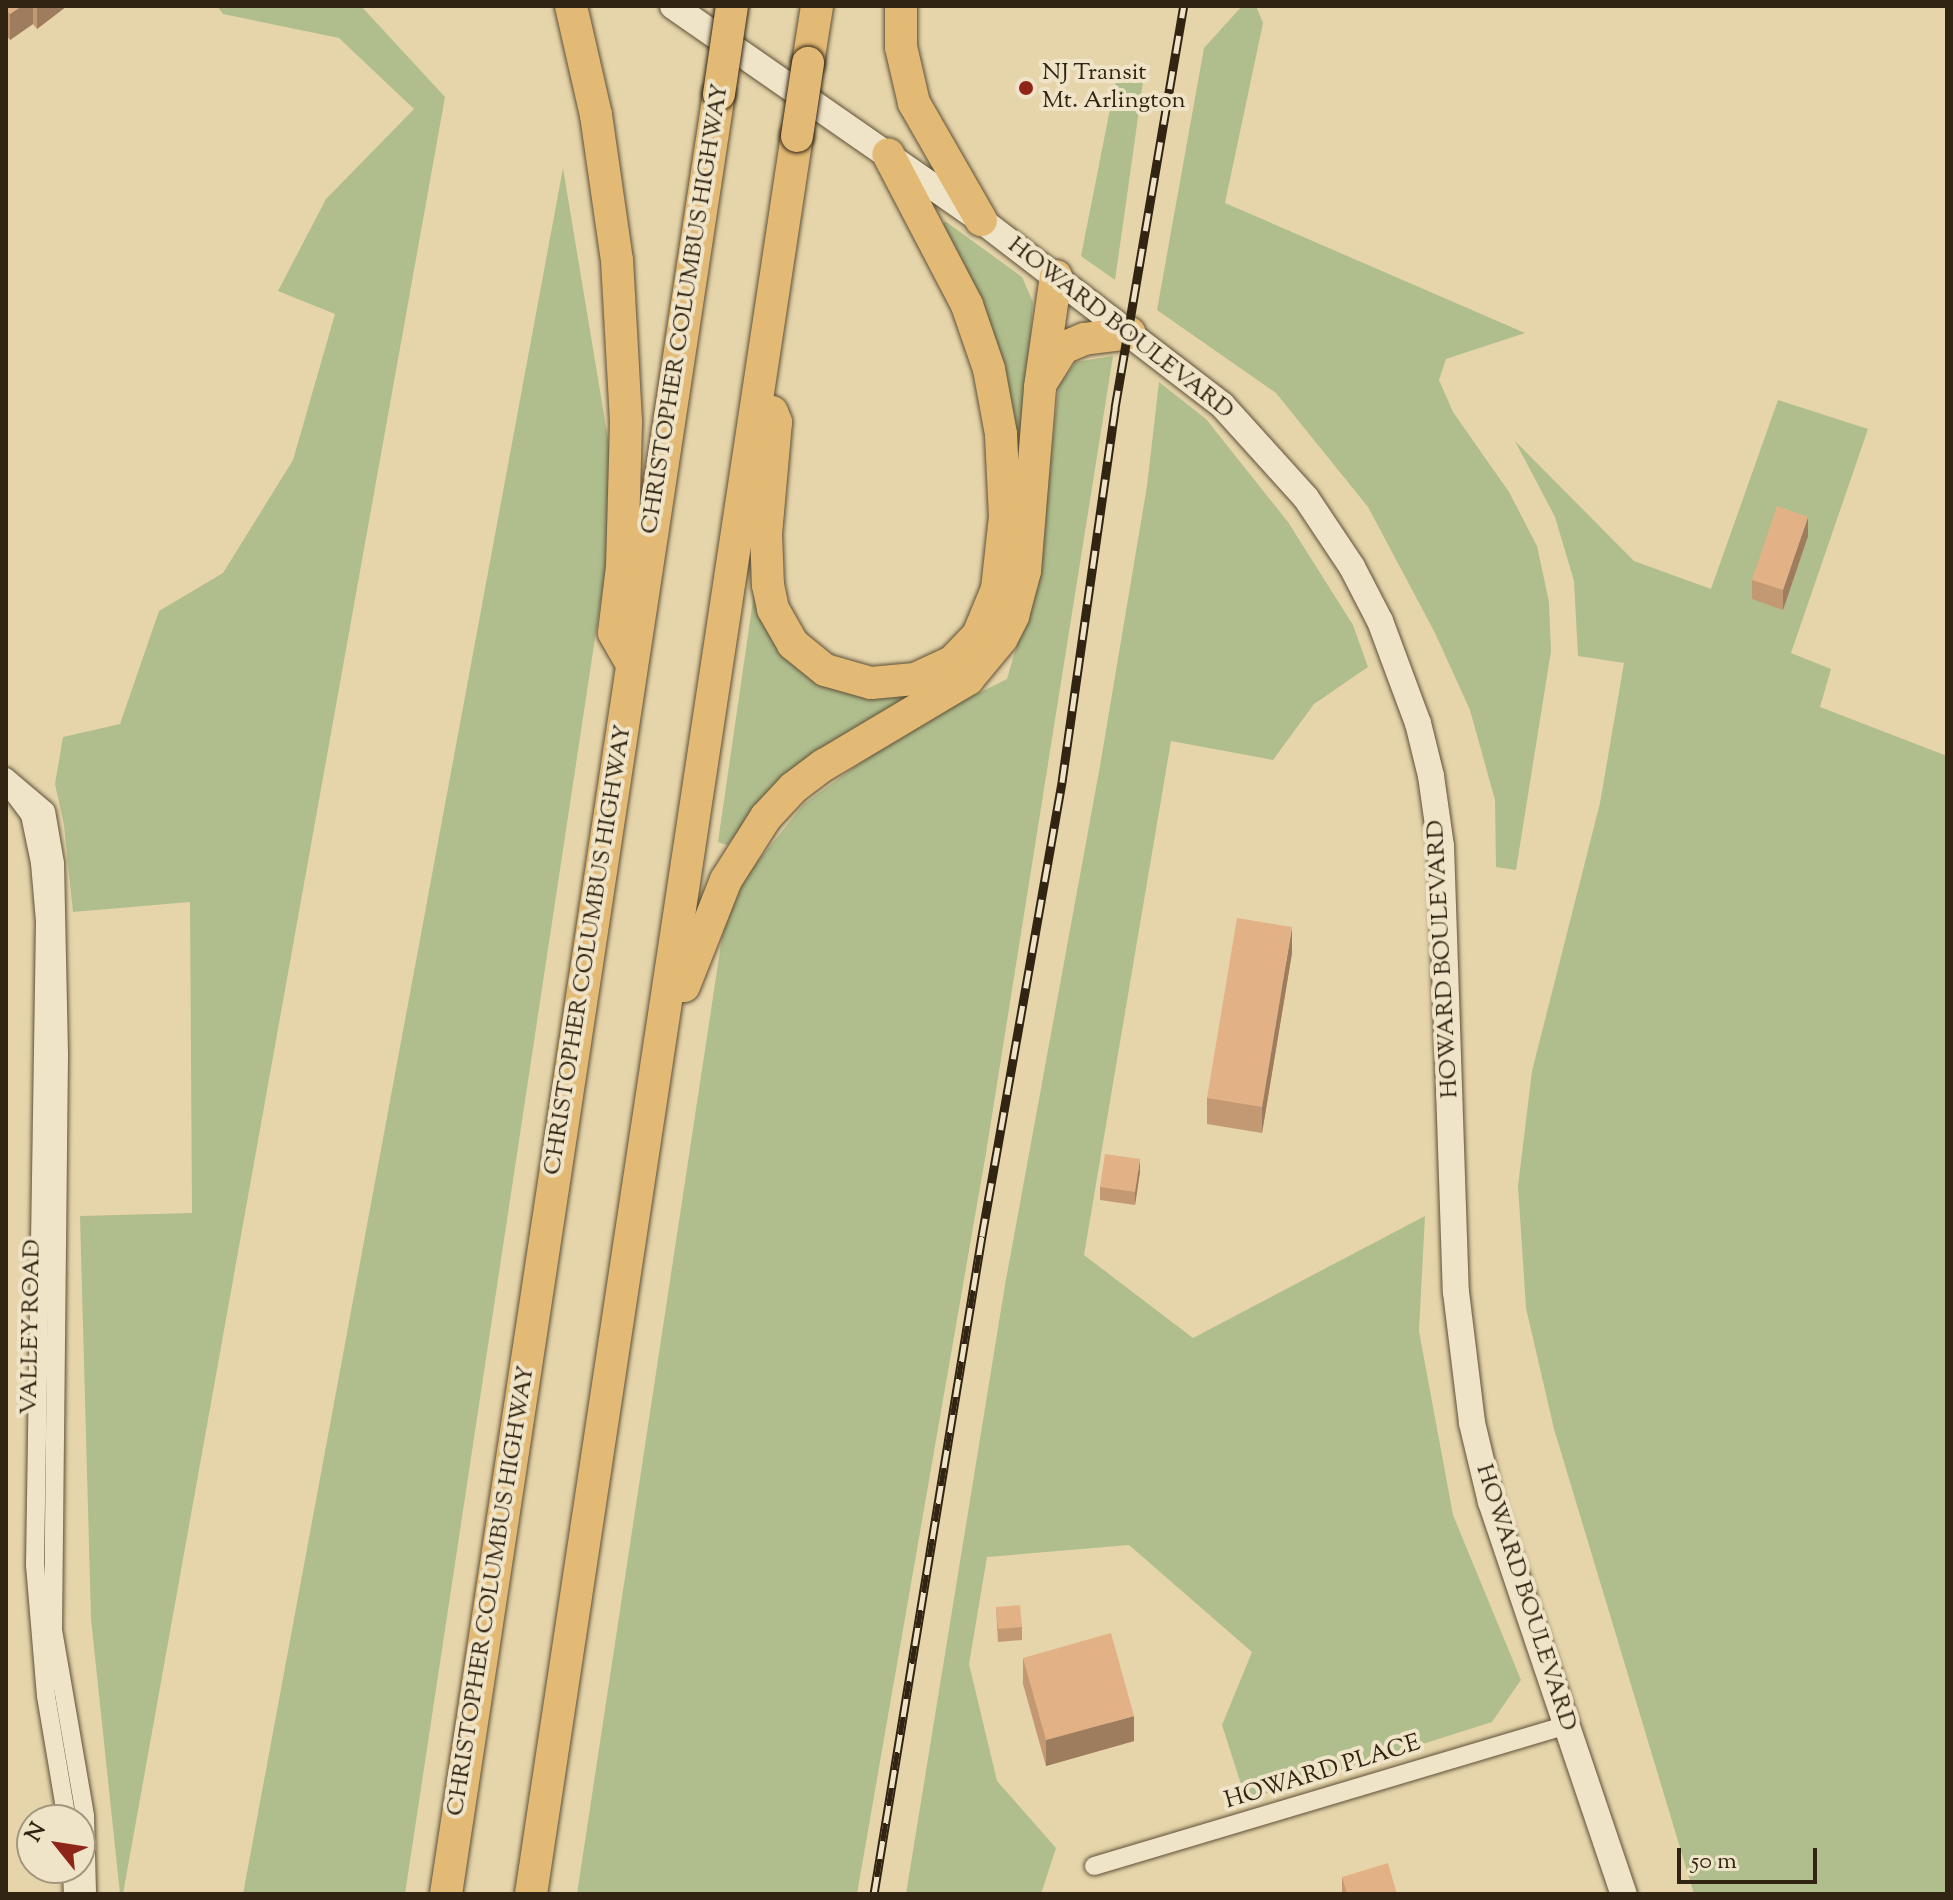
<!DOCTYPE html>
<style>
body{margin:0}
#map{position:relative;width:1953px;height:1900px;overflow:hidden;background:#e6d5aa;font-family:"Sorts Mill Goudy",serif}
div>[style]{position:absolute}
.green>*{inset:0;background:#b0be8d}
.roads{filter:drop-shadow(0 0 2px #5e5038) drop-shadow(0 0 2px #5e5038)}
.minor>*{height:18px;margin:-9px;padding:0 9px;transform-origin:9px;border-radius:9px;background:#efe4c8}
.secondary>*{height:26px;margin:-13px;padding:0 13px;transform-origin:13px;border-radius:13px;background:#efe4c8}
.motorway>*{height:32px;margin:-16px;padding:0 16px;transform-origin:16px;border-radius:16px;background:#e3ba75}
.rail>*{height:9px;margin-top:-4.5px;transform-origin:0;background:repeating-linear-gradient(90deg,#efe4c8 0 18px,#312412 0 36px);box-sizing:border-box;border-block:2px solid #312412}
.bridges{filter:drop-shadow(0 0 2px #312412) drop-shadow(0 0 2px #312412)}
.motorway-bridge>*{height:32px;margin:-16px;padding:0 16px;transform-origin:16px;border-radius:16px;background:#e3ba75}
.wall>*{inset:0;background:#c29973}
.shaded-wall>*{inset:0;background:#9e7d5e}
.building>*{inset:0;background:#e2b286}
.dots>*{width:22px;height:22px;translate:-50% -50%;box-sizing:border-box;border:4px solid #efe4c8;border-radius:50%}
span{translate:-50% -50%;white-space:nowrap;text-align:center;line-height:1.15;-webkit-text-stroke:8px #efe4c8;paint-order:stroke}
.poi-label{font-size:24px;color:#312412}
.left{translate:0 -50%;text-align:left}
.street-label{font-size:24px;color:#312412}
.frame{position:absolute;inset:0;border:8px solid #312412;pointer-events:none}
.north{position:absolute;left:16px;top:1804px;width:80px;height:80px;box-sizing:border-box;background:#efe4c8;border:2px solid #a3977f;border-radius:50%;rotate:300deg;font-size:22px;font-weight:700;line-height:32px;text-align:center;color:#312412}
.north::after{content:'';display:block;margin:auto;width:28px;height:36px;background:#8f2418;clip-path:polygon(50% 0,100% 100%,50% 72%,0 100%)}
.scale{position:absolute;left:1677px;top:1848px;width:140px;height:36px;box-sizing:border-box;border:4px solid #312412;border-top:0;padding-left:10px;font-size:24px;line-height:28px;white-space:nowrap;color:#312412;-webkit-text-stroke:6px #efe4c8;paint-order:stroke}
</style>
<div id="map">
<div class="green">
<div style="clip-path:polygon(217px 6px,361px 6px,445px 97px,123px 1894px,120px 1894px,91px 1619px,80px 1216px,192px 1213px,190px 902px,73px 912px,64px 825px,55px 784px,63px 737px,120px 724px,159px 611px,223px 573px,293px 460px,335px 314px,278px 291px,326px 199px,414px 109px,339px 38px,223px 14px)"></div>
<div style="clip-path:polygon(1242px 6px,1256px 6px,1263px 23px,1225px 203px,1525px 333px,1446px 359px,1439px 380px,1453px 412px,1509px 492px,1537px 546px,1549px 602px,1551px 651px,1516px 870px,1496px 867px,1495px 800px,1470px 710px,1435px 633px,1368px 507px,1276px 393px,1157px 310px,1204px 48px)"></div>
<div style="clip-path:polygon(1145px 67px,1126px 203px,1115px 280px,1081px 256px,1115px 84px)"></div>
<div style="clip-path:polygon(563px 168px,617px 493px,405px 1894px,243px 1894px)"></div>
<div style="clip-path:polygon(945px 221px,1022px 277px,1033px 302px,1015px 559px,1006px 606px,991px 637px,967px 664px,804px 764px,770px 793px,727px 845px,718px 842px,759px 559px,761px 593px,768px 618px,786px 650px,812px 673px,851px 689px,890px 693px,938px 680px,978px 649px,1004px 605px,1015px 518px,1009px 424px,992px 345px,941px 228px)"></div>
<div style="clip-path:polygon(1113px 356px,986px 1153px,857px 1894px,577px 1894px,728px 898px,804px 804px,908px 728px,1007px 679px,1037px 576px,1059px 385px,1076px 362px)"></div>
<div style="clip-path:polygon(1159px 382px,1206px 419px,1288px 522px,1353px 625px,1368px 667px,1314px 704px,1273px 760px,1171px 741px,1084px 1255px,1193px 1338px,1425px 1216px,1419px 1331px,1453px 1515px,1521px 1680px,1492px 1722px,1246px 1800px,1222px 1725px,1252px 1652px,1129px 1545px,987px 1557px,969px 1664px,997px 1781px,1056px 1848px,1041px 1894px,906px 1894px,1005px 1285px,1100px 766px,1147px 486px)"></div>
<div style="clip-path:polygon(1778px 400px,1868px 429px,1791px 653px,1831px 669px,1820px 707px,1947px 756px,1947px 1894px,1694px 1894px,1554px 1429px,1526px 1308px,1518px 1186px,1532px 1071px,1600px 803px,1624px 663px,1578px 656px,1574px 581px,1555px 517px,1515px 441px,1634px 561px,1711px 589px)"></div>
</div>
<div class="roads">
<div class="minor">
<div style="left:6px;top:777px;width:52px;rotate:40.4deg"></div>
<div style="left:46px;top:811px;width:53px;rotate:80.2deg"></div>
<div style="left:55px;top:863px;width:192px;rotate:88.8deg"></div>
<div style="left:59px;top:1055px;width:575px;rotate:90.6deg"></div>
<div style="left:53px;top:1630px;width:189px;rotate:80.2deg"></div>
<div style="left:85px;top:1816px;width:78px;rotate:88.5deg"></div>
<div style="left:15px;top:795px;width:25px;rotate:53deg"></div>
<div style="left:30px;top:815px;width:49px;rotate:78.2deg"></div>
<div style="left:40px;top:863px;width:58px;rotate:85.1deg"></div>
<div style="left:45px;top:921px;width:644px;rotate:90.89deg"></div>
<div style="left:35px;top:1565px;width:131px;rotate:85.2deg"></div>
<div style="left:46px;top:1696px;width:126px;rotate:80.4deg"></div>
<div style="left:1094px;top:1866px;width:493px;rotate:-16.6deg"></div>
<div style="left:72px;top:1868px;width:26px;rotate:88deg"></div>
</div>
<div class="secondary">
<div style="left:673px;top:6px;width:375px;rotate:34.8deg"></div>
<div style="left:981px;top:220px;width:304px;rotate:37.5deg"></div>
<div style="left:1222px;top:405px;width:125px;rotate:47.9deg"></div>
<div style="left:1306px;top:498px;width:83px;rotate:56.3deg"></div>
<div style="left:1352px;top:567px;width:61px;rotate:62.6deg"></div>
<div style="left:1380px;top:621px;width:109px;rotate:69.6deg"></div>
<div style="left:1418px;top:723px;width:55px;rotate:76.2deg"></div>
<div style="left:1431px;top:776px;width:71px;rotate:81.9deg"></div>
<div style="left:1441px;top:846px;width:446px;rotate:88.1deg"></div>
<div style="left:1456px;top:1292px;width:132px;rotate:83deg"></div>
<div style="left:1472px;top:1423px;width:81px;rotate:76.5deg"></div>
<div style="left:1491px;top:1502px;width:414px;rotate:71.3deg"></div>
</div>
<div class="motorway">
<div style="left:571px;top:6px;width:112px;rotate:77.1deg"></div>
<div style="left:596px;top:115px;width:147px;rotate:81.8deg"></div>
<div style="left:617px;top:260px;width:163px;rotate:86.8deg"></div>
<div style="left:626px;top:423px;width:144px;rotate:91.6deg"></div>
<div style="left:622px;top:567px;width:66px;rotate:96.9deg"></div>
<div style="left:614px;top:633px;width:36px;rotate:60deg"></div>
<div style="left:901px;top:6px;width:41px;rotate:90deg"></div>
<div style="left:901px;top:47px;width:57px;rotate:76.9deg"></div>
<div style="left:914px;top:103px;width:135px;rotate:60.2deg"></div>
<div style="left:808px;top:63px;width:58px;rotate:-81deg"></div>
<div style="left:1043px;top:380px;width:38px;rotate:-58deg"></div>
<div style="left:1063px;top:348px;width:23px;rotate:-23deg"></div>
<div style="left:1084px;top:339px;width:46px;rotate:-7.4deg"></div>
<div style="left:772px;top:412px;width:11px;rotate:68deg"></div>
<div style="left:776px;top:422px;width:112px;rotate:95.1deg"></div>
<div style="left:766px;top:534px;width:51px;rotate:87.8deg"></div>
<div style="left:768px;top:585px;width:25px;rotate:78deg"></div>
<div style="left:773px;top:609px;width:40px;rotate:60.3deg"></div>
<div style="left:793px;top:644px;width:41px;rotate:39.1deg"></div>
<div style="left:825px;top:670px;width:48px;rotate:15.8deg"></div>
<div style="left:871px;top:683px;width:44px;rotate:-5.2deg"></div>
<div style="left:915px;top:679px;width:41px;rotate:-24.7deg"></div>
<div style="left:952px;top:662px;width:37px;rotate:-46deg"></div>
<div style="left:978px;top:635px;width:50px;rotate:-67.6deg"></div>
<div style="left:997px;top:589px;width:72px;rotate:-83.7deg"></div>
<div style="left:1005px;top:517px;width:83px;rotate:-92.8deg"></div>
<div style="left:1001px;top:434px;width:66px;rotate:-100.5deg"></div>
<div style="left:989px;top:369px;width:68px;rotate:-109deg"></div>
<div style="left:967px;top:305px;width:170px;rotate:-117.6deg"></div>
<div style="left:684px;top:986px;width:114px;rotate:-68.4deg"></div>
<div style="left:726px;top:880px;width:75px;rotate:-57.6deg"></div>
<div style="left:766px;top:817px;width:40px;rotate:-47deg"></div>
<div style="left:793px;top:788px;width:39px;rotate:-37deg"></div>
<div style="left:824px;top:765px;width:168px;rotate:-30.8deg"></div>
<div style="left:968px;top:679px;width:53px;rotate:-50.3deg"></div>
<div style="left:1002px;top:638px;width:25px;rotate:-63deg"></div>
<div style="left:1013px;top:616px;width:47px;rotate:-75.1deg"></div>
<div style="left:1025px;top:571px;width:185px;rotate:-85.3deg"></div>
<div style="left:1040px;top:387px;width:112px;rotate:-81.8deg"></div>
<div style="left:446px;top:1894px;width:1821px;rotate:-81.38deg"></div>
<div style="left:531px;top:1894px;width:1778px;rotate:-81.4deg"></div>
</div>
</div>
<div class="rail">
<div style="left:874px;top:1894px;width:667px;rotate:-80.68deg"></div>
<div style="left:982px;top:1236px;width:461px;rotate:-80deg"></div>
<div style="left:1062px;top:782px;width:378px;rotate:-81.9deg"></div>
<div style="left:1115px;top:408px;width:408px;rotate:-80.3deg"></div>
</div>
<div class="bridges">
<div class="motorway-bridge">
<div style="left:719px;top:94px;width:89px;rotate:-81.6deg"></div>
<div style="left:797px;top:136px;width:74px;rotate:-81.4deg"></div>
</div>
</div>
<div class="wall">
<div style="clip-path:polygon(6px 6px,67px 6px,37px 29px,33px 24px,10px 40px,6px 35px)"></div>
<div style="clip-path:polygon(1808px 536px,1783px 610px,1752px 599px,1752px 580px)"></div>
<div style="clip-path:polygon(1292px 953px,1262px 1133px,1207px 1124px,1207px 1098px)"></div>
<div style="clip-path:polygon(1140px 1172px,1135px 1205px,1100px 1200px,1100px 1187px)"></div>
<div style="clip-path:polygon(996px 1607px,1022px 1627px,1022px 1640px,998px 1642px)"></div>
<div style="clip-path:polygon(1023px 1658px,1134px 1741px,1046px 1766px,1023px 1684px)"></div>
<div style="clip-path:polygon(1342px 1877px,1397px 1894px,1342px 1894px)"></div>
</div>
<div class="shaded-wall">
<div style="clip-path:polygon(22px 6px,33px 6px,33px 24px,10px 40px,10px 14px)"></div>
<div style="clip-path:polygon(37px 6px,67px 6px,37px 29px)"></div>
<div style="clip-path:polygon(1808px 517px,1808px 536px,1783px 610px,1783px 590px)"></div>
<div style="clip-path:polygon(1292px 927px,1292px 953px,1262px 1133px,1262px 1107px)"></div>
<div style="clip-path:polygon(1140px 1159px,1140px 1172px,1135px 1205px,1135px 1192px)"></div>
<div style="clip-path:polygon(1134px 1716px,1134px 1741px,1046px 1766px,1046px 1740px)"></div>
</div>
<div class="building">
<div style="clip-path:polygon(6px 6px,22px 6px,10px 14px,6px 10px)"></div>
<div style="clip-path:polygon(1777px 506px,1808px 517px,1783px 590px,1752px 580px)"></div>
<div style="clip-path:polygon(1237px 918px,1292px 927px,1262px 1107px,1207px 1098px)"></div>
<div style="clip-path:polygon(1105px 1154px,1140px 1159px,1135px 1192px,1100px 1187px)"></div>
<div style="clip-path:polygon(1020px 1605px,1022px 1627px,998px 1629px,996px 1607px)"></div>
<div style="clip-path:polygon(1111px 1633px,1134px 1716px,1046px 1740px,1023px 1658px)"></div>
<div style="clip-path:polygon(1388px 1863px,1397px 1894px,1347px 1894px,1342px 1877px)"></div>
</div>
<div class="dots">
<div style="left:1026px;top:88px;background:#8f2418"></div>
</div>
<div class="poi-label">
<span class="left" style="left:1042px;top:88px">NJ Transit<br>Mt. Arlington</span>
</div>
<div class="street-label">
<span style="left:686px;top:309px;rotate:-81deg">CHRISTOPHER COLUMBUS HIGHWAY</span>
<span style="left:1120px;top:329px;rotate:38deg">HOWARD BOULEVARD</span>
<span style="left:589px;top:950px;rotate:-81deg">CHRISTOPHER COLUMBUS HIGHWAY</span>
<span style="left:1444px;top:959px;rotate:-93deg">HOWARD BOULEVARD</span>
<span style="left:32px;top:1327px;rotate:-89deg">VALLEY ROAD</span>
<span style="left:492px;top:1591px;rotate:-81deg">CHRISTOPHER COLUMBUS HIGHWAY</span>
<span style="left:1525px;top:1598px;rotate:72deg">HOWARD BOULEVARD</span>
<span style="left:1323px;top:1773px;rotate:-17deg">HOWARD PLACE</span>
</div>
<div class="frame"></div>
<div class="north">N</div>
<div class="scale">50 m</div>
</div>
